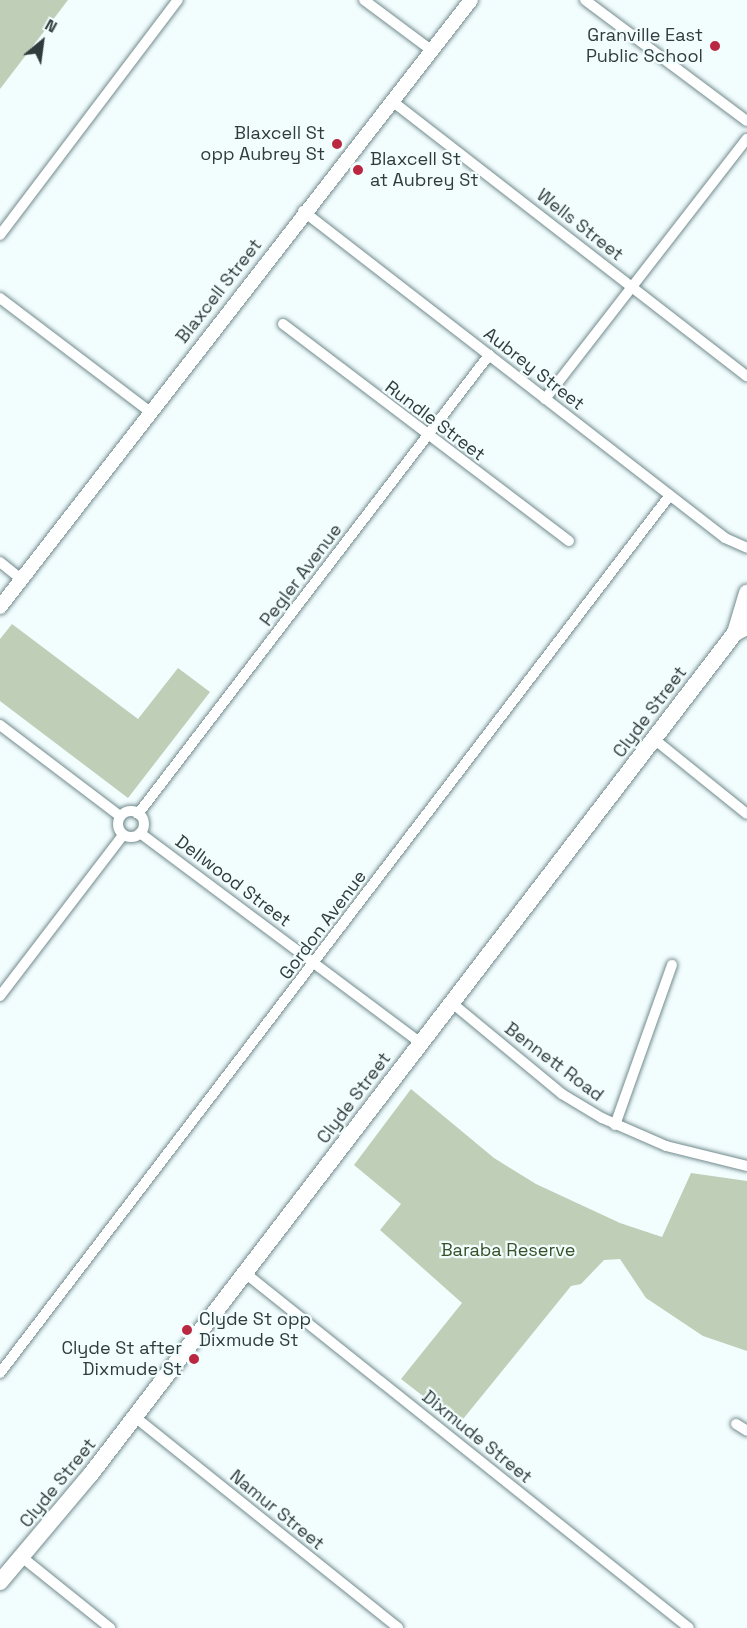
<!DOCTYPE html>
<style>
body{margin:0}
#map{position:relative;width:747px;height:1628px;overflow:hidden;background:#f2fdfe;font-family:"Space Grotesk",sans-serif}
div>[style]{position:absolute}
.green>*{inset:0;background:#bfceb7}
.roads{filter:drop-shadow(0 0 2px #728b8d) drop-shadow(0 0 2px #728b8d)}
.minor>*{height:10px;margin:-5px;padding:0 5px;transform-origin:5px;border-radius:5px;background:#fff}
.minor>.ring{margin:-5px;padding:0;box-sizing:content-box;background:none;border:10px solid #fff;border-radius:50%}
.tertiary>*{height:14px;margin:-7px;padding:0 7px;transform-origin:7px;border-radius:7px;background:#fff}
.secondary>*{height:16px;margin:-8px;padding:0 8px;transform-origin:8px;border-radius:8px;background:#fff}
.dots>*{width:16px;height:16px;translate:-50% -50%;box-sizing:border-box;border:3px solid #f2fdfe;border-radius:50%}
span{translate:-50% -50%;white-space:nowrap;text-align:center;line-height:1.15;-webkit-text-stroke:4.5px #f2fdfe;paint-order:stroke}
.poi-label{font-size:18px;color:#303b3c}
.right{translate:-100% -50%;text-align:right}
.left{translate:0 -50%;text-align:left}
.street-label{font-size:18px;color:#303b3c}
.park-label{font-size:18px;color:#375127}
.north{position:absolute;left:12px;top:12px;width:60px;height:60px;-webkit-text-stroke:4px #f2fdfe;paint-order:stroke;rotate:29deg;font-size:16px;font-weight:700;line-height:24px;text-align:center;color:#303b3c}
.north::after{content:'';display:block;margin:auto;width:21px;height:27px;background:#303b3c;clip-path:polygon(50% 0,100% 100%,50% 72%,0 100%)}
</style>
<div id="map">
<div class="green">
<div style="clip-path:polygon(0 0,68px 0,0 89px)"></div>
<div style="clip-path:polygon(12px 624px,138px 719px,178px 668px,210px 692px,128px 798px,0 701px,0 639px)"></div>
<div style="clip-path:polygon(411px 1089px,494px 1158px,536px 1184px,620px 1223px,662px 1237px,691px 1173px,747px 1181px,747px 1351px,703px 1336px,646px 1298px,620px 1259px,604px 1260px,581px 1284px,571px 1286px,459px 1424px,401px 1379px,462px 1303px,380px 1230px,401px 1204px,354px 1165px)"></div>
</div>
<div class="roads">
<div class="minor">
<div style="left:364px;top:0;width:84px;rotate:36.7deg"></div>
<div style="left:585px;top:0;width:202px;rotate:36.8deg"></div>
<div style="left:392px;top:101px;width:449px;rotate:37.8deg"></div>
<div style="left:303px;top:211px;width:534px;rotate:37.77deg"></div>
<div style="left:725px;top:538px;width:24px;rotate:24deg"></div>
<div style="left:0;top:235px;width:295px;rotate:-52.9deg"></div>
<div style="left:0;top:298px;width:187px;rotate:37.2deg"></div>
<div style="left:283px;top:324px;width:359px;rotate:37.2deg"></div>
<div style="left:545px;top:399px;width:329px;rotate:-52.2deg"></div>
<div style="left:0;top:562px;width:27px;rotate:39deg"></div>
<div style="left:0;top:725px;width:151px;rotate:37.2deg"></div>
<div style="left:654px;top:739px;width:119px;rotate:38.9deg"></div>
<div class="ring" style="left:118px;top:811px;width:16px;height:16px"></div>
<div style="left:138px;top:814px;width:578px;rotate:-52.59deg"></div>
<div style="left:140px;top:833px;width:351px;rotate:36.8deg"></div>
<div style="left:0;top:996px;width:203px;rotate:-52.6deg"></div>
<div style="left:452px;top:1003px;width:143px;rotate:39.6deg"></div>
<div style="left:562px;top:1094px;width:47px;rotate:31deg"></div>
<div style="left:602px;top:1118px;width:70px;rotate:23.6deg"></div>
<div style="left:666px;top:1146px;width:83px;rotate:13.9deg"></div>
<div style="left:615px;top:1125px;width:170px;rotate:-70.4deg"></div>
<div style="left:245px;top:1273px;width:568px;rotate:38.64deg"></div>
<div style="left:0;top:1373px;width:1104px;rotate:-52.65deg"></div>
<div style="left:135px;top:1417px;width:337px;rotate:38.7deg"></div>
<div style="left:736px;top:1424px;width:13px;rotate:32deg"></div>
<div style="left:23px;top:1558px;width:112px;rotate:38.8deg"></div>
</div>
<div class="tertiary">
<div style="left:0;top:607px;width:768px;rotate:-52.19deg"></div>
</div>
<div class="secondary">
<div style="left:735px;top:633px;width:42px;rotate:-73.3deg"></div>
<div style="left:0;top:1582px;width:141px;rotate:-49.9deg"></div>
<div style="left:91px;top:1474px;width:1059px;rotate:-52.56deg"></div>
<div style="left:735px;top:633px;width:13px;rotate:-27deg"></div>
</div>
</div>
<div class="dots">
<div style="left:715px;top:46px;background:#b92741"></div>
<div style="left:337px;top:144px;background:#b92741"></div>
<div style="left:358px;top:170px;background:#b92741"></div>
<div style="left:187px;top:1330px;background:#b92741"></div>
<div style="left:194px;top:1359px;background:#b92741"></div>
</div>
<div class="poi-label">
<span class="right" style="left:703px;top:46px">Granville East<br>Public School</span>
<span class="right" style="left:325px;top:144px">Blaxcell St<br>opp Aubrey St</span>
<span class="left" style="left:370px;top:170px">Blaxcell St<br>at Aubrey St</span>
<span class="left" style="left:199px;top:1330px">Clyde St opp<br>Dixmude St</span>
<span class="right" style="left:182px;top:1359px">Clyde St after<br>Dixmude St</span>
</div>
<div class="street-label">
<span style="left:580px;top:225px;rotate:38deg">Wells Street</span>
<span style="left:219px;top:291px;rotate:-52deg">Blaxcell Street</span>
<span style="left:534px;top:369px;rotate:38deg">Aubrey Street</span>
<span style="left:435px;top:421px;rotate:37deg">Rundle Street</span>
<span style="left:301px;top:575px;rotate:-53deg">Pegler Avenue</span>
<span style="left:650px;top:712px;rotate:-53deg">Clyde Street</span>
<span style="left:233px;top:881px;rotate:37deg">Dellwood Street</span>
<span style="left:323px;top:925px;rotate:-53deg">Gordon Avenue</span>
<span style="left:554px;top:1062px;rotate:37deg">Bennett Road</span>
<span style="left:354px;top:1098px;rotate:-53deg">Clyde Street</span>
<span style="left:477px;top:1437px;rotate:39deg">Dixmude Street</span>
<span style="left:58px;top:1483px;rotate:-51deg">Clyde Street</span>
<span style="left:277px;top:1510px;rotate:39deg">Namur Street</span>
</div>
<div class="park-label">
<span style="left:508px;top:1250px">Baraba Reserve</span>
</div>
<div class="north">N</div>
</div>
